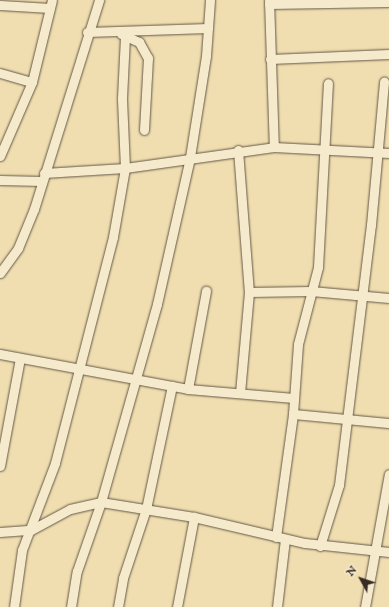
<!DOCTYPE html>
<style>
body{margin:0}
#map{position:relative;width:389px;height:607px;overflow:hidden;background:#f0deb0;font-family:"IM FELL English",serif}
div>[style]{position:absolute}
.roads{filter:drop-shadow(0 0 1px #645847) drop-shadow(0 0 1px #645847)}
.minor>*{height:9px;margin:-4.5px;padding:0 4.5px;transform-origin:4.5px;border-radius:4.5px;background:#f5eacc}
span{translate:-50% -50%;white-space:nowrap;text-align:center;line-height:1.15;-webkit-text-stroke:3.5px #f5eacc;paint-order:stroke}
.north{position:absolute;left:341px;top:559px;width:40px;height:40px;-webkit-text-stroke:3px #f5eacc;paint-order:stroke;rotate:310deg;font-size:11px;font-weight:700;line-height:16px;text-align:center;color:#362c24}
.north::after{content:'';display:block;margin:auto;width:14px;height:18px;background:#362c24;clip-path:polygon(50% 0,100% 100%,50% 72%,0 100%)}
</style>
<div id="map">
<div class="roads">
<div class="minor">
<div style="left:269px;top:0;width:147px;rotate:88.1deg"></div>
<div style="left:269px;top:4px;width:120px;rotate:-1deg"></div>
<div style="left:0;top:5px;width:50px;rotate:3.4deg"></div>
<div style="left:87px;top:32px;width:121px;rotate:-1.9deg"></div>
<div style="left:121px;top:34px;width:20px;rotate:24deg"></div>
<div style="left:139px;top:42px;width:18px;rotate:61deg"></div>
<div style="left:148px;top:58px;width:72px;rotate:93.2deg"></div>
<div style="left:270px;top:59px;width:119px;rotate:-2.4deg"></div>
<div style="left:0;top:73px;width:33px;rotate:16deg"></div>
<div style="left:238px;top:150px;width:142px;rotate:85.6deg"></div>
<div style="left:249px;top:292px;width:101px;rotate:95.1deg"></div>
<div style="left:0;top:156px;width:81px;rotate:-66.6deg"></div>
<div style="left:32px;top:82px;width:84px;rotate:-76.3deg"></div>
<div style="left:44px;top:173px;width:81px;rotate:-3.5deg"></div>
<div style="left:125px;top:168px;width:150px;rotate:-8deg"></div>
<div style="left:274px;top:147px;width:115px;rotate:3deg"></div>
<div style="left:0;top:180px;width:42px;rotate:1.4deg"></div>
<div style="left:0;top:273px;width:31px;rotate:-54deg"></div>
<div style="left:18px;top:248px;width:42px;rotate:-67.7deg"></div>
<div style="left:34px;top:209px;width:219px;rotate:-72.7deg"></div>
<div style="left:249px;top:292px;width:62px;rotate:-0.9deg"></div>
<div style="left:311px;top:291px;width:78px;rotate:5.1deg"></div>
<div style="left:0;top:354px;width:191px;rotate:10.5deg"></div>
<div style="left:188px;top:389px;width:106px;rotate:4.9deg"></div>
<div style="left:188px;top:389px;width:100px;rotate:-79.6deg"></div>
<div style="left:293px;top:414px;width:96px;rotate:5.4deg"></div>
<div style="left:0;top:466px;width:110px;rotate:-79.5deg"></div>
<div style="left:0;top:532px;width:31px;rotate:-4deg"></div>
<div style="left:31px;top:530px;width:44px;rotate:-28.3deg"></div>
<div style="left:70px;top:509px;width:32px;rotate:-13deg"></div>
<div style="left:101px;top:502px;width:94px;rotate:9.2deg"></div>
<div style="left:194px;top:517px;width:114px;rotate:13.2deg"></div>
<div style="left:305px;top:543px;width:84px;rotate:6.1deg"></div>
<div style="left:276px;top:537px;width:124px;rotate:-82.1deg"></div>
<div style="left:293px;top:414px;width:70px;rotate:-85.9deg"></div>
<div style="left:298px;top:344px;width:80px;rotate:-75.4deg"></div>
<div style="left:318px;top:267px;width:184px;rotate:-86.9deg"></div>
<div style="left:320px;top:546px;width:64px;rotate:-72.7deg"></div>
<div style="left:339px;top:485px;width:262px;rotate:-83deg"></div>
<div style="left:371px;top:225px;width:144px;rotate:-84.8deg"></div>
<div style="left:14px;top:607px;width:58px;rotate:-82deg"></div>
<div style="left:22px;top:550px;width:93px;rotate:-69.2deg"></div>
<div style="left:55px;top:463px;width:233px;rotate:-75.6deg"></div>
<div style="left:113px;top:237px;width:70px;rotate:-80.1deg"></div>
<div style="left:125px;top:168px;width:70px;rotate:-92.5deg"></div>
<div style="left:122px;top:98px;width:62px;rotate:-87.2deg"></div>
<div style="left:71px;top:607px;width:36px;rotate:-81deg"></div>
<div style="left:77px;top:571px;width:73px;rotate:-70.8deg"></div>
<div style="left:101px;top:502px;width:206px;rotate:-74.2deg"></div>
<div style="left:157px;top:304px;width:151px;rotate:-77.3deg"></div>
<div style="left:190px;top:157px;width:102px;rotate:-81deg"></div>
<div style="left:206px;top:56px;width:56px;rotate:-85.9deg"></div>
<div style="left:118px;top:607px;width:29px;rotate:-80deg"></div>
<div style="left:123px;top:578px;width:73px;rotate:-71.6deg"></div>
<div style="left:146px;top:509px;width:126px;rotate:-78.1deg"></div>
<div style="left:177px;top:607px;width:92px;rotate:-79.3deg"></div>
<div style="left:277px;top:607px;width:68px;rotate:-83.3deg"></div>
<div style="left:365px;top:607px;width:135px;rotate:-79.8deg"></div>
</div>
</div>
<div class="north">N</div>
</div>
